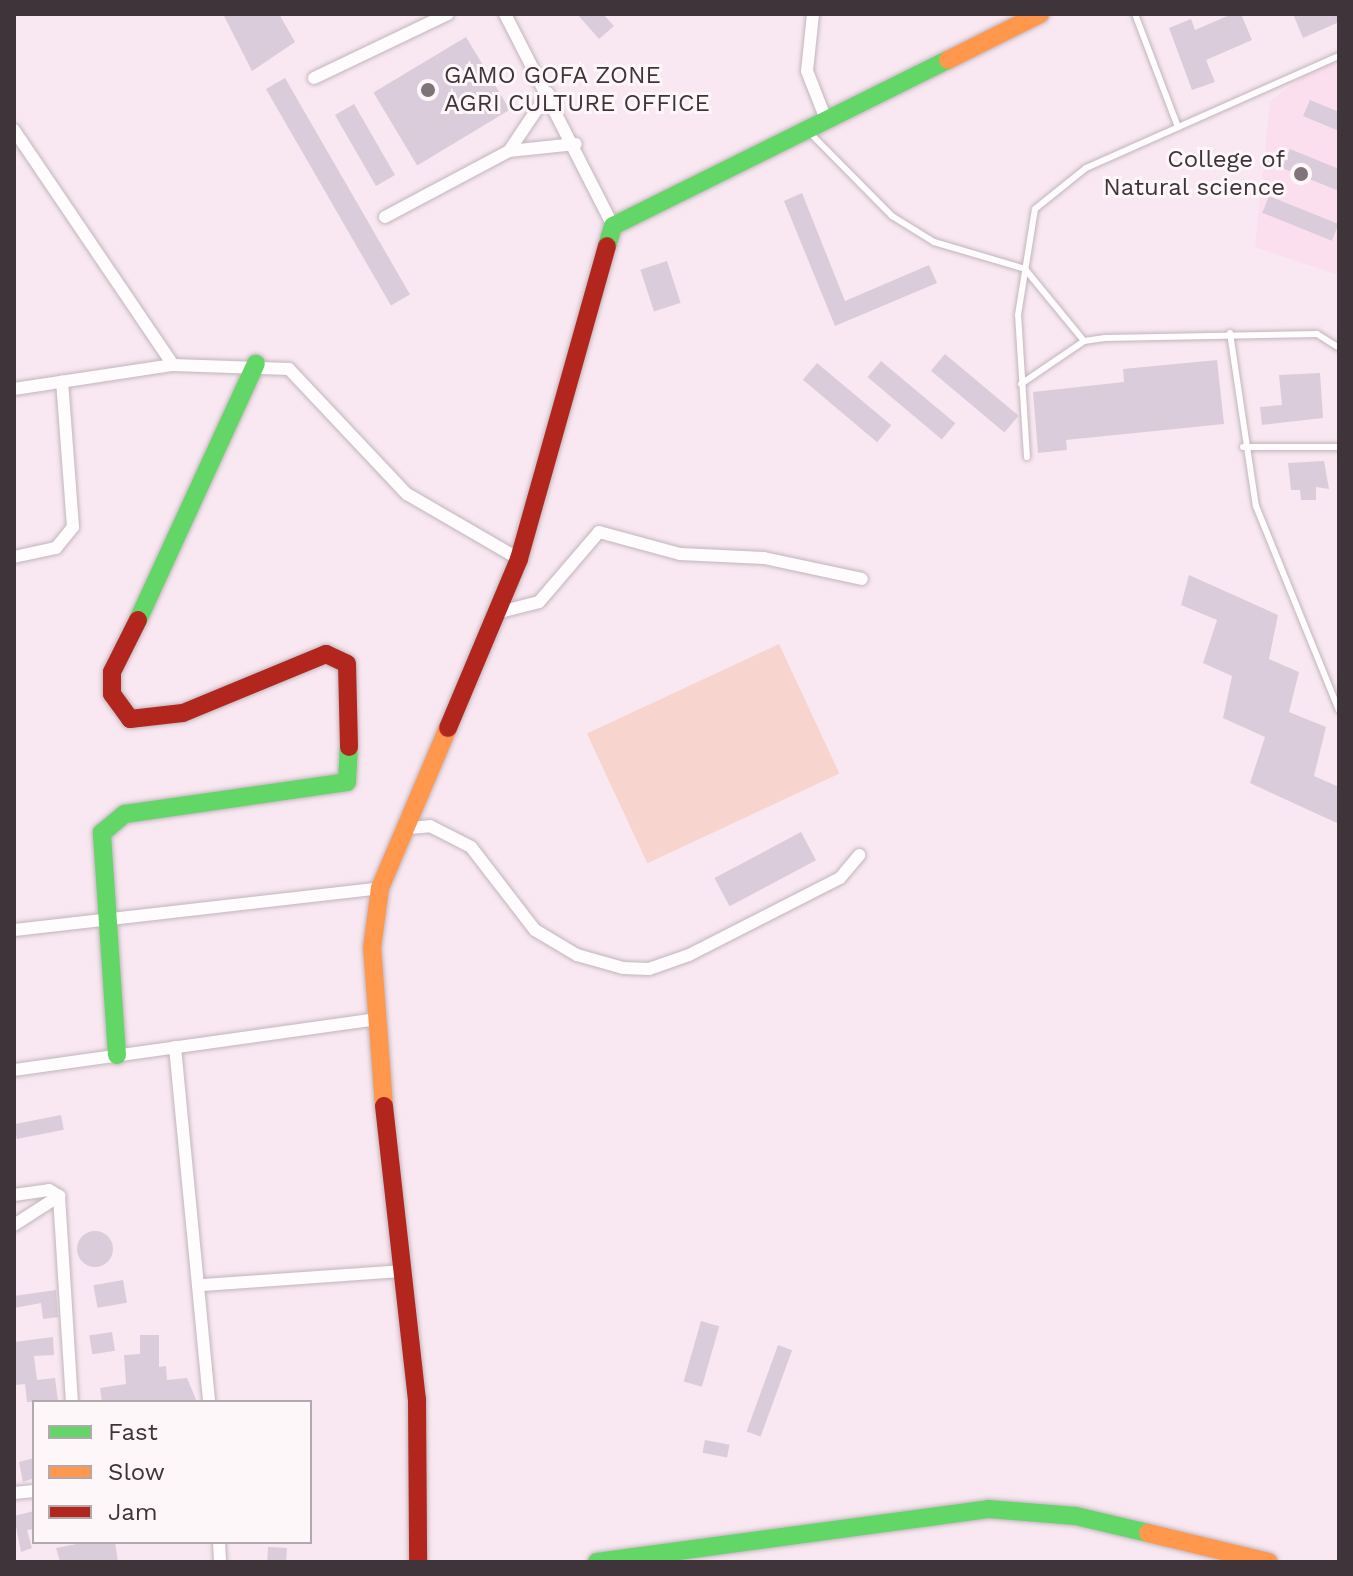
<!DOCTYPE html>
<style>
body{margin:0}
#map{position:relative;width:1353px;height:1576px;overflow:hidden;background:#f9e8f1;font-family:"Work Sans",sans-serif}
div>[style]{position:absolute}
.built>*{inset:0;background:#fbdfef}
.green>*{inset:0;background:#f8d4ce;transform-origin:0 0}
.building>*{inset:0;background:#daccda;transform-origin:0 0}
.round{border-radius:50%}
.roads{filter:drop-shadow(0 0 2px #c1b5bc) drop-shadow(0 0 2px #c1b5bc)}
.lane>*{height:6px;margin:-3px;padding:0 3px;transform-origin:3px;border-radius:3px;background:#fefcfd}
.street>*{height:12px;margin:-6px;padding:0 6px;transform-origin:6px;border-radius:6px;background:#fefcfd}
.fast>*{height:18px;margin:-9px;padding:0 9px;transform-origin:9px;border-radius:9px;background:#63d668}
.slow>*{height:18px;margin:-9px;padding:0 9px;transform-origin:9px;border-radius:9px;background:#ff974d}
.jam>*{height:18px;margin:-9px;padding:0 9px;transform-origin:9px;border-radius:9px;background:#b3261e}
.dots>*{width:22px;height:22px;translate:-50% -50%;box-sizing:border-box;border:4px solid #fdf7fa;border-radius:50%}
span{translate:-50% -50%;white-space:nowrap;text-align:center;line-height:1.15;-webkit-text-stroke:6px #fdf7fa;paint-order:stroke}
.poi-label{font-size:24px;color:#3f343a}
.left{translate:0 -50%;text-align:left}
.right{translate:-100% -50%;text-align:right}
.frame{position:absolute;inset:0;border:16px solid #3f343a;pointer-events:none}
.legend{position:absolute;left:32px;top:1400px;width:280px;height:144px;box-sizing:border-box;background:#fdf7fa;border:2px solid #b1a9ad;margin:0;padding:10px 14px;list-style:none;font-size:24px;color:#3f343a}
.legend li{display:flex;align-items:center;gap:16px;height:40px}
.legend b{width:40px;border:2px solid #b1a9ad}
</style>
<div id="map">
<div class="built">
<i style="clip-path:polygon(1325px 60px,1339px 65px,1339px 275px,1255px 247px,1270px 101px)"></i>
</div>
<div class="green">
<i style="left:779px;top:644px;width:143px;height:212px;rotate:65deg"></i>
</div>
<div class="building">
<i style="clip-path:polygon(223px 14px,279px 14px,295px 42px,252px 71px)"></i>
<i style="clip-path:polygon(577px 14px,603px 14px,614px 26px,599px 39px)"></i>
<i style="clip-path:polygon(1232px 14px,1241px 14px,1252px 40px,1206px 60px,1215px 82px,1192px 90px,1169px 28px,1191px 19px,1195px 30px)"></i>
<i style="clip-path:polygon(1293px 14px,1339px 14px,1339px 22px,1303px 38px)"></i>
<i style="left:466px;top:37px;width:85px;height:108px;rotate:59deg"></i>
<i style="left:285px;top:78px;width:250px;height:22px;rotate:60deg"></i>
<i style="clip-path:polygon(1310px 100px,1339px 112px,1339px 131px,1303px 116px)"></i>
<i style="left:354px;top:104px;width:82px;height:22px;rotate:60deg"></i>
<i style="clip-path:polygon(1290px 149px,1339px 169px,1339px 191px,1282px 168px)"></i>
<i style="clip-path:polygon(802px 193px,845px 301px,929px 265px,937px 283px,835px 326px,784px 201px)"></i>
<i style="left:1269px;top:196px;width:75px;height:18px;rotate:22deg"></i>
<i style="left:667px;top:261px;width:44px;height:28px;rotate:72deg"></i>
<i style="left:945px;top:354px;width:96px;height:22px;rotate:40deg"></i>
<i style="clip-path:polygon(1217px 360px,1224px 424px,1066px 440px,1067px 450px,1038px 453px,1033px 392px,1124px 382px,1123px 369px)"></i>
<i style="left:881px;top:361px;width:97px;height:21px;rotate:40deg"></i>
<i style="left:817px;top:363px;width:97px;height:22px;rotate:40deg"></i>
<i style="clip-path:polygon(1320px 373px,1323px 418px,1262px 425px,1260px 407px,1282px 405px,1279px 375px)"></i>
<i style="clip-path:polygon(1324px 461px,1329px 489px,1316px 487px,1316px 500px,1301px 500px,1300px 490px,1291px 490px,1288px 463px)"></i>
<i style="clip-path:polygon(1189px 575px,1278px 615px,1269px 659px,1299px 672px,1289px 712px,1326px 727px,1314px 776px,1339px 787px,1339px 824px,1250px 783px,1265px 737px,1223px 718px,1232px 676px,1203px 663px,1217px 620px,1181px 605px)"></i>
<i style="left:801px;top:832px;width:32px;height:98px;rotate:62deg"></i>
<i style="left:61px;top:1115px;width:15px;height:48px;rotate:79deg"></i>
<i class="round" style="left:77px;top:1231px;width:36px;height:36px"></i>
<i style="left:123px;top:1280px;width:23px;height:30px;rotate:80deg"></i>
<i style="clip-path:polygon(56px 1290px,58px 1317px,43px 1319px,41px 1303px,14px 1308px,14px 1296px)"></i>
<i style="left:701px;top:1321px;width:19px;height:63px;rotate:16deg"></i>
<i style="left:112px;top:1332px;width:19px;height:23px;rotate:81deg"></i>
<i style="clip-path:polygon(140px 1335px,159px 1335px,159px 1367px,166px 1366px,167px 1380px,187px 1378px,197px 1402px,102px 1402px,100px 1388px,126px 1384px,124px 1355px,140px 1354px)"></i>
<i style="clip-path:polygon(53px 1337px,54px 1355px,34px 1356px,37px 1380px,55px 1378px,58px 1401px,27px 1402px,25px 1384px,14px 1385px,14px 1342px)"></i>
<i style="left:778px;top:1345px;width:15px;height:92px;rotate:20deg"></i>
<i style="left:705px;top:1440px;width:25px;height:13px;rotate:11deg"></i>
<i style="clip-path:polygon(34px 1458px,34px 1478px,23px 1482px,19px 1462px)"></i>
<i style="clip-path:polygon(34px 1511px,34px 1529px,27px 1530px,32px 1548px,21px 1552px,14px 1516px)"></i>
<i style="clip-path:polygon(87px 1542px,115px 1542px,118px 1562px,60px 1562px,56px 1548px)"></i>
<i style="left:268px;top:1547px;width:19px;height:15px;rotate:3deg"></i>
</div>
<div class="roads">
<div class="lane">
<i style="left:1135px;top:14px;width:121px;rotate:69.2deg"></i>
<i style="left:808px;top:131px;width:120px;rotate:45.3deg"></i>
<i style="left:892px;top:216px;width:49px;rotate:31.8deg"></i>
<i style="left:934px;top:242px;width:95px;rotate:16.5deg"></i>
<i style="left:1025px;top:269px;width:93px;rotate:50.7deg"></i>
<i style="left:1230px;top:333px;width:175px;rotate:81.5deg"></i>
<i style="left:1256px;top:506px;width:220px;rotate:67.9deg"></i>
<i style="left:1021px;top:384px;width:76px;rotate:-34.3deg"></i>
<i style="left:1084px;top:341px;width:21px;rotate:-8deg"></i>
<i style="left:1105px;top:338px;width:212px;rotate:-1.1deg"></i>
<i style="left:1317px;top:334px;width:26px;rotate:32deg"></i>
<i style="left:1243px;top:447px;width:96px"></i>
<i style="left:1027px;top:457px;width:142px;rotate:-93.6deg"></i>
<i style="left:1018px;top:315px;width:107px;rotate:-80.9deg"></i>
<i style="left:1035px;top:209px;width:65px;rotate:-38.8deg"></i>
<i style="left:1086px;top:168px;width:277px;rotate:-23.9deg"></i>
</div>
<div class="street">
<i style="left:505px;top:14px;width:238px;rotate:63deg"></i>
<i style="left:813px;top:14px;width:57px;rotate:96deg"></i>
<i style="left:807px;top:71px;width:49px;rotate:68.6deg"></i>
<i style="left:314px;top:78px;width:148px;rotate:-25.5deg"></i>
<i style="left:14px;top:130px;width:284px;rotate:55.9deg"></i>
<i style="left:509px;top:151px;width:70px;rotate:-56.1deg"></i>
<i style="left:385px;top:217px;width:140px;rotate:-28deg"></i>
<i style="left:509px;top:151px;width:67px;rotate:-6deg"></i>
<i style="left:14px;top:389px;width:161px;rotate:-8.6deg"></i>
<i style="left:173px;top:365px;width:116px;rotate:2deg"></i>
<i style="left:289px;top:369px;width:172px;rotate:46.7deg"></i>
<i style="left:407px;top:494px;width:129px;rotate:30.1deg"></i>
<i style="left:14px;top:557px;width:43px;rotate:-12.1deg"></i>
<i style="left:56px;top:548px;width:27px;rotate:-51deg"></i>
<i style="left:73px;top:527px;width:146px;rotate:-94.3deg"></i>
<i style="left:496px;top:613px;width:44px;rotate:-14.3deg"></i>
<i style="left:539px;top:602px;width:92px;rotate:-49.4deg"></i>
<i style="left:599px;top:532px;width:84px;rotate:15.2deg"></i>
<i style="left:680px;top:554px;width:84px;rotate:2.7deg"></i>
<i style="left:764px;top:558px;width:100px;rotate:12.1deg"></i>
<i style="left:409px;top:828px;width:21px;rotate:-5deg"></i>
<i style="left:430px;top:826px;width:46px;rotate:27.1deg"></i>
<i style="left:471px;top:847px;width:105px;rotate:52.4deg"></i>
<i style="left:535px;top:930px;width:49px;rotate:30.8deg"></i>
<i style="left:577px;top:955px;width:48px;rotate:15.8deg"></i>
<i style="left:623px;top:968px;width:26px;rotate:2deg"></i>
<i style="left:649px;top:969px;width:42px;rotate:-19.3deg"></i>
<i style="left:689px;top:955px;width:169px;rotate:-27deg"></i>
<i style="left:840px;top:878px;width:30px;rotate:-50deg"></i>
<i style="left:14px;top:930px;width:368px;rotate:-6.5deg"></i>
<i style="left:175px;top:1047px;width:357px;rotate:84.5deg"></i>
<i style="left:14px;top:1070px;width:368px;rotate:-8deg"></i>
<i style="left:14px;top:1195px;width:35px;rotate:-8deg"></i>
<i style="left:49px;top:1190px;width:12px;rotate:31deg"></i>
<i style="left:59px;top:1196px;width:206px;rotate:86.4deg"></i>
<i style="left:14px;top:1225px;width:54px;rotate:-32.8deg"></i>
<i style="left:202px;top:1285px;width:200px;rotate:-4deg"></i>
<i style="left:14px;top:1493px;width:20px;rotate:-6deg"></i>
<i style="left:219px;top:1542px;width:20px;rotate:87deg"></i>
</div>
<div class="fast">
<i style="left:607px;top:246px;width:21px;rotate:-73deg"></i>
<i style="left:613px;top:226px;width:374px;rotate:-26.4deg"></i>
<i style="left:138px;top:620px;width:282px;rotate:-65.3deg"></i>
<i style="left:117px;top:1055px;width:223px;rotate:-93.9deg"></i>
<i style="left:102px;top:833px;width:30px;rotate:-40deg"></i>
<i style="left:125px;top:814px;width:224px;rotate:-8.2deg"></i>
<i style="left:347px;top:782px;width:35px;rotate:-87deg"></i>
<i style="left:597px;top:1562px;width:395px;rotate:-7.7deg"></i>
<i style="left:988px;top:1509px;width:88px;rotate:4.5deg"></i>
<i style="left:1076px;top:1516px;width:74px;rotate:13.3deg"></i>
</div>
<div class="slow">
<i style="left:948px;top:60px;width:103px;rotate:-26.6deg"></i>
<i style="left:384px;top:1106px;width:158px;rotate:-94.3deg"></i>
<i style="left:372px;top:948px;width:61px;rotate:-82.4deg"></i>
<i style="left:380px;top:888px;width:174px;rotate:-67deg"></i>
<i style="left:1148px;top:1533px;width:124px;rotate:13.5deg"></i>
</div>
<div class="jam">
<i style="left:138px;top:620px;width:58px;rotate:116.6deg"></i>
<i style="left:112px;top:672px;width:22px;rotate:90deg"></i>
<i style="left:112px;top:694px;width:31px;rotate:54deg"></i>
<i style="left:130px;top:719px;width:53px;rotate:-6.5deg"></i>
<i style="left:183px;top:713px;width:155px;rotate:-22.4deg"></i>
<i style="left:326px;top:654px;width:23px;rotate:25deg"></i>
<i style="left:347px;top:664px;width:83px;rotate:88.6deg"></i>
<i style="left:448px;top:728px;width:183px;rotate:-67.2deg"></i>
<i style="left:519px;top:559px;width:325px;rotate:-74.3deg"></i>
<i style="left:384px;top:1106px;width:295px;rotate:83.6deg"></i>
<i style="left:417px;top:1399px;width:163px;rotate:89.6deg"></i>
</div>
</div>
<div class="dots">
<i style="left:428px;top:90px;background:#80737a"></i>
<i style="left:1301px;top:174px;background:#80737a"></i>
</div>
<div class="poi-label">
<span class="left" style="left:444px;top:90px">GAMO GOFA ZONE<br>AGRI CULTURE OFFICE</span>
<span class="right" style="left:1285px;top:174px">College of<br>Natural science</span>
</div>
<div class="frame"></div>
<ul class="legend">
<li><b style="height:10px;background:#63d668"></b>Fast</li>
<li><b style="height:10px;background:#ff974d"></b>Slow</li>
<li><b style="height:10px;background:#b3261e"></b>Jam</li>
</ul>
</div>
